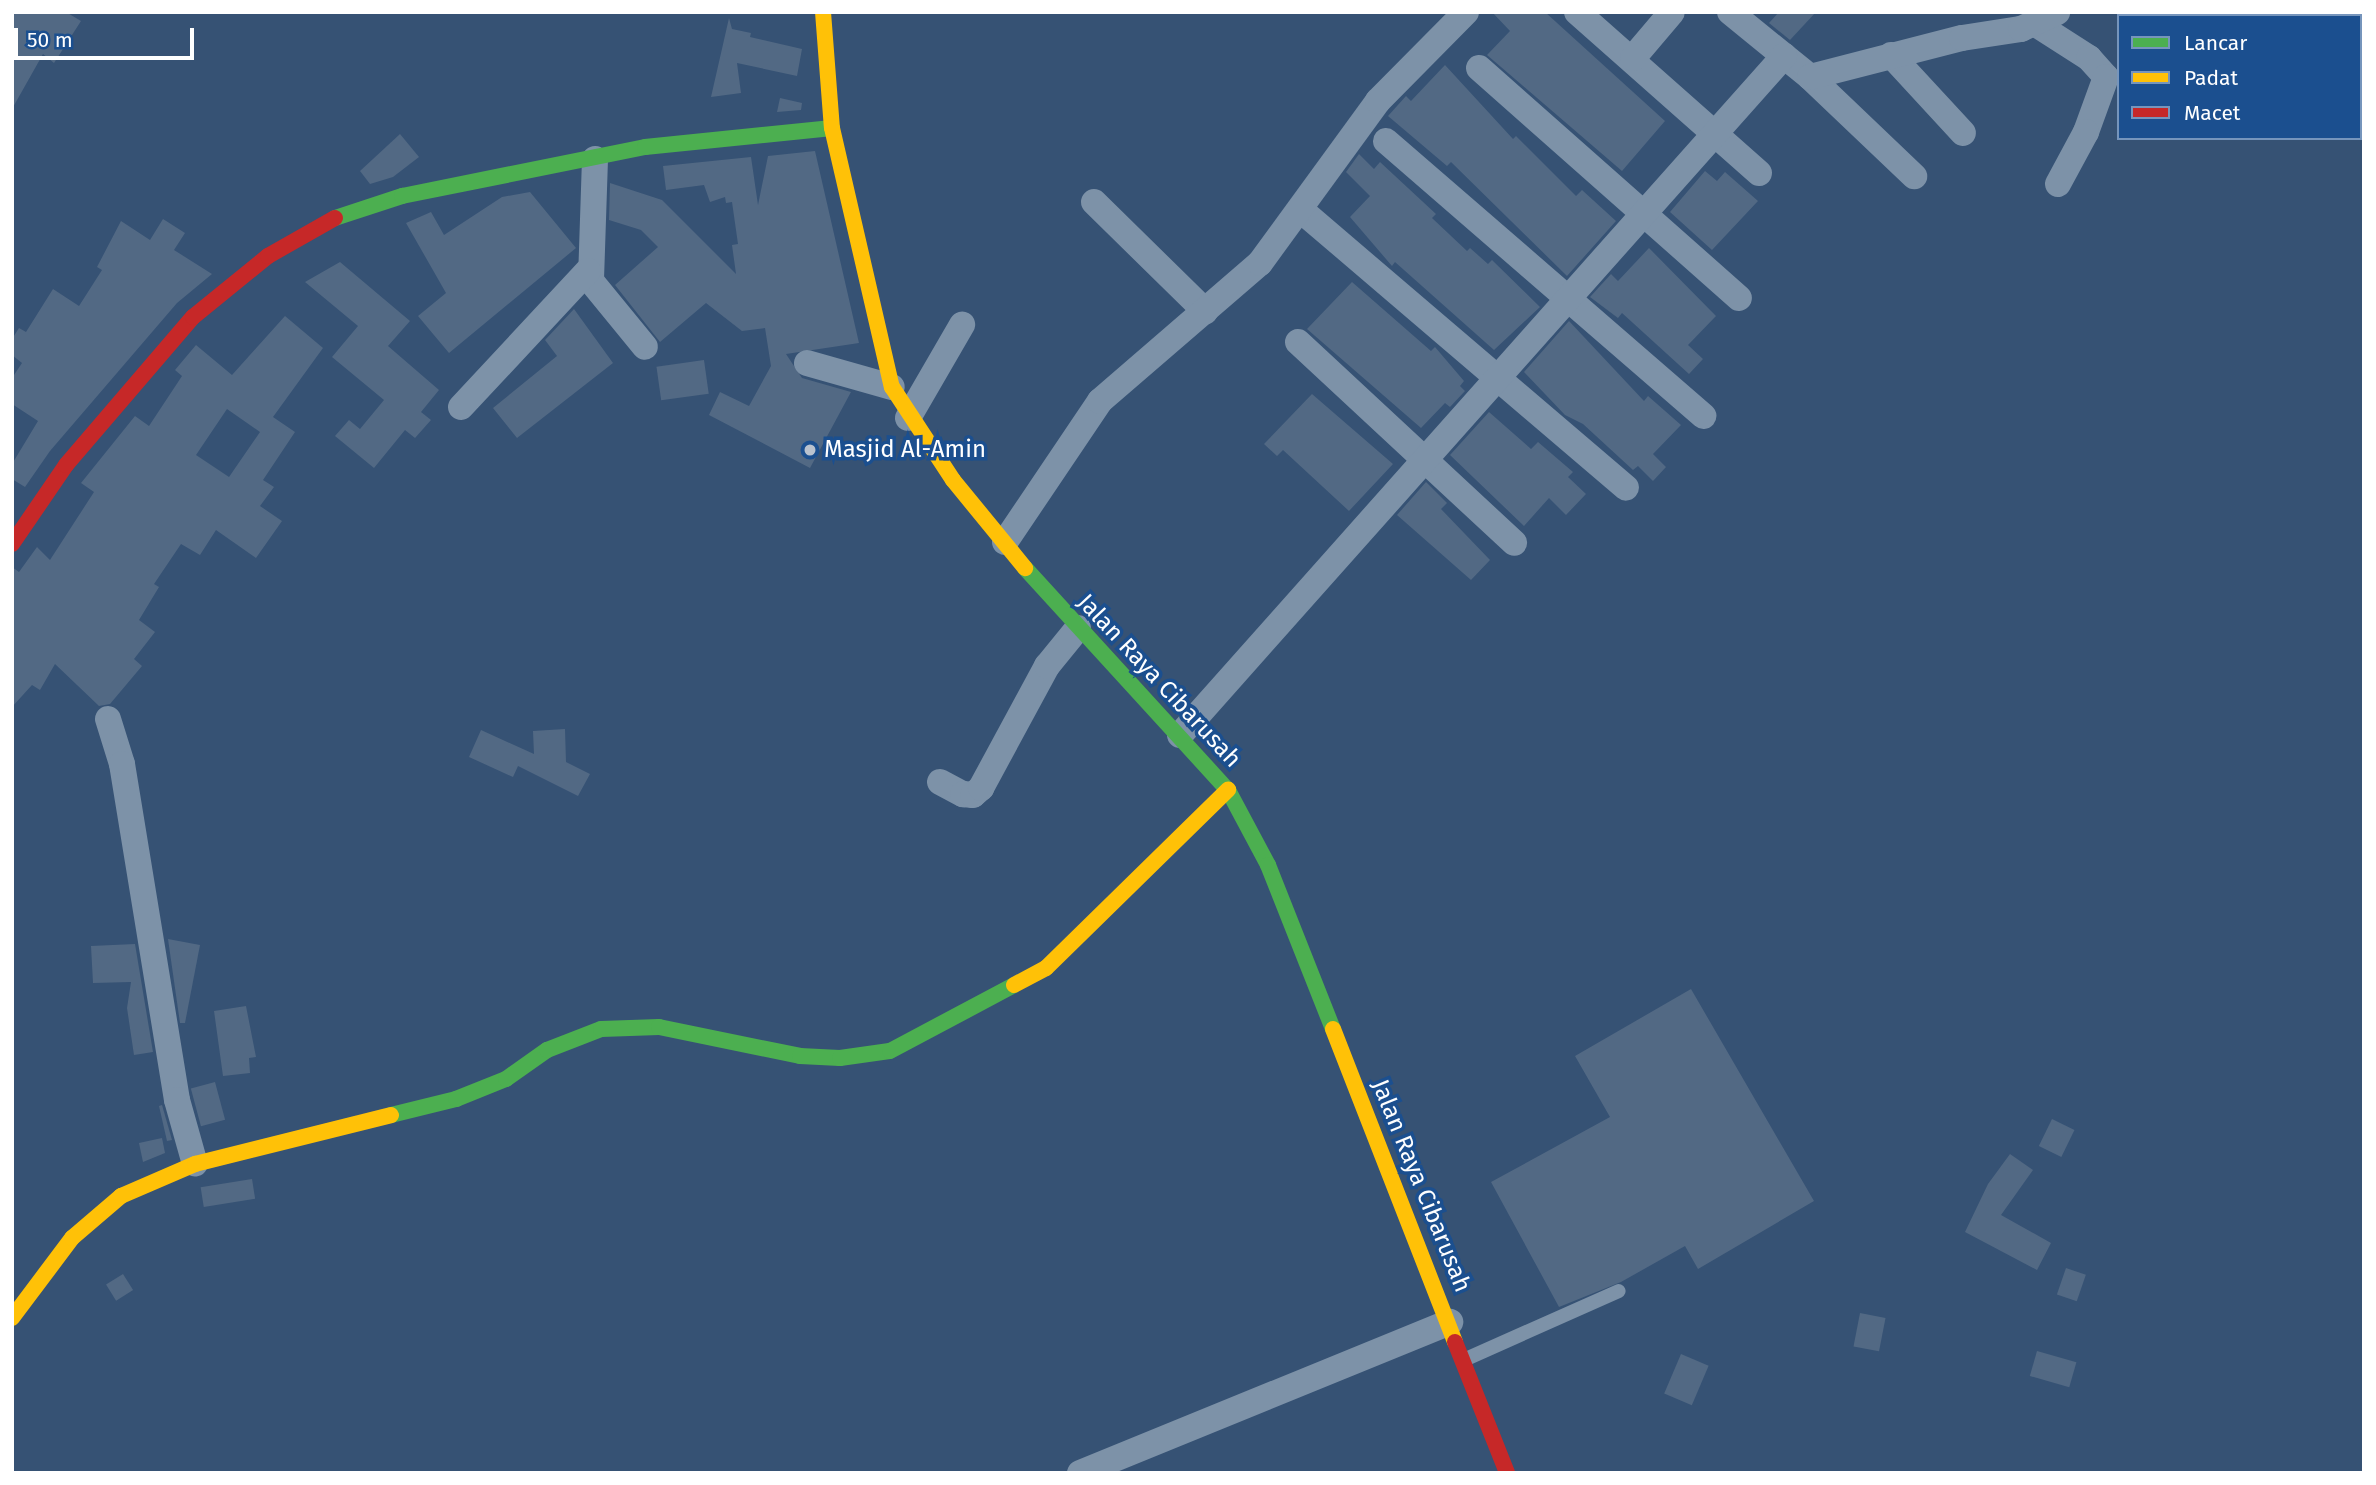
<!DOCTYPE html>
<style>
body{margin:0}
#map{position:relative;width:2376px;height:1485px;overflow:hidden;background:#365274;font-family:"Fira Sans",sans-serif}
div>[style]{position:absolute}
.building>*{inset:0;background:#526984;transform-origin:0 0}
.lane>*{height:14px;margin:-7px;padding:0 7px;transform-origin:7px;border-radius:7px;background:#7d92a8}
.street>*{height:26px;margin:-13px;padding:0 13px;transform-origin:13px;border-radius:13px;background:#7d92a8}
.fast>*{height:16px;margin:-8px;padding:0 8px;transform-origin:8px;border-radius:8px;background:#4caf50}
.slow>*{height:16px;margin:-8px;padding:0 8px;transform-origin:8px;border-radius:8px;background:#ffc107}
.jam>*{height:16px;margin:-8px;padding:0 8px;transform-origin:8px;border-radius:8px;background:#c62828}
.dots>*{width:19px;height:19px;translate:-50% -50%;box-sizing:border-box;border:4px solid #1b4f8f;border-radius:50%}
span{translate:-50% -50%;white-space:nowrap;text-align:center;line-height:1.15;-webkit-text-stroke:7px #1b4f8f;paint-order:stroke}
.poi-label{font-size:24px;color:#fff}
.left{translate:0 -50%;text-align:left}
.street-label{font-size:24px;color:#fff}
.frame{position:absolute;inset:0;border:14px solid #fff;pointer-events:none}
.legend{position:absolute;left:2117px;top:14px;width:245px;height:126px;box-sizing:border-box;background:#1b4f8f;border:2px solid #7695bc;margin:0;padding:9px 12px;list-style:none;font-size:21px;color:#fff}
.legend li{display:flex;align-items:center;gap:14px;height:35px}
.legend b{width:35px;border:2px solid #7695bc}
.scale{position:absolute;left:14px;top:28px;width:180px;height:32px;box-sizing:border-box;border:4px solid #fff;border-top:0;padding-left:9px;font-size:21px;line-height:24px;white-space:nowrap;color:#fff;-webkit-text-stroke:5px #1b4f8f;paint-order:stroke}
</style>
<div id="map">
<div class="building">
<i style="clip-path:polygon(12px 12px,66px 12px,81px 21px,54px 63px,43px 54px,12px 109px)"></i>
<i style="clip-path:polygon(1492px 12px,1545px 12px,1665px 121px,1622px 171px,1487px 55px,1510px 31px)"></i>
<i style="clip-path:polygon(1779px 12px,1816px 12px,1790px 40px,1769px 23px)"></i>
<i style="clip-path:polygon(729px 18px,732px 29px,751px 33px,750px 37px,802px 49px,797px 76px,737px 63px,741px 93px,711px 97px)"></i>
<i style="clip-path:polygon(1445px 65px,1513px 139px,1516px 136px,1576px 196px,1582px 190px,1616px 221px,1567px 276px,1451px 162px,1447px 166px,1388px 116px,1406px 96px,1411px 101px)"></i>
<i style="clip-path:polygon(780px 98px,802px 103px,801px 110px,777px 112px)"></i>
<i style="clip-path:polygon(400px 134px,419px 157px,393px 177px,370px 184px,360px 171px)"></i>
<i style="clip-path:polygon(815px 151px,859px 343px,786px 354px,802px 378px,851px 392px,810px 468px,709px 415px,720px 392px,749px 406px,771px 366px,765px 328px,742px 331px,706px 303px,660px 342px,615px 285px,658px 247px,641px 230px,609px 220px,610px 183px,662px 200px,736px 274px,732px 245px,738px 244px,732px 202px,726px 203px,725px 197px,710px 202px,704px 185px,666px 190px,663px 166px,751px 157px,758px 205px,768px 156px)"></i>
<i style="clip-path:polygon(1359px 154px,1374px 169px,1380px 162px,1436px 214px,1432px 218px,1467px 251px,1470px 248px,1488px 264px,1492px 260px,1540px 307px,1494px 350px,1395px 262px,1392px 266px,1350px 217px,1370px 196px,1346px 172px)"></i>
<i style="clip-path:polygon(1705px 171px,1717px 181px,1725px 172px,1758px 201px,1712px 250px,1670px 212px)"></i>
<i style="clip-path:polygon(530px 192px,576px 248px,449px 353px,418px 316px,446px 293px,406px 223px,431px 212px,444px 235px,502px 197px)"></i>
<i style="clip-path:polygon(163px 219px,185px 233px,174px 250px,212px 274px,177px 303px,50px 451px,25px 487px,12px 479px,12px 464px,38px 421px,12px 404px,12px 378px,22px 363px,12px 355px,12px 339px,19px 328px,26px 332px,53px 289px,79px 306px,102px 270px,97px 267px,121px 221px,150px 240px)"></i>
<i style="clip-path:polygon(1649px 248px,1716px 316px,1688px 345px,1703px 359px,1689px 374px,1622px 313px,1618px 318px,1590px 297px,1611px 274px,1618px 281px)"></i>
<i style="clip-path:polygon(340px 262px,410px 321px,388px 346px,439px 390px,421px 412px,431px 420px,415px 438px,405px 430px,374px 468px,335px 436px,349px 420px,360px 429px,384px 400px,332px 357px,358px 326px,305px 282px)"></i>
<i style="clip-path:polygon(1352px 282px,1431px 351px,1435px 347px,1464px 381px,1460px 386px,1465px 391px,1450px 407px,1445px 403px,1421px 428px,1307px 329px)"></i>
<i style="clip-path:polygon(574px 309px,613px 363px,517px 438px,493px 408px,557px 356px,545px 340px)"></i>
<i style="clip-path:polygon(evenodd,285px 316px,323px 348px,273px 417px,295px 432px,263px 480px,274px 487px,260px 506px,282px 521px,256px 558px,216px 530px,200px 555px,181px 544px,154px 584px,159px 587px,139px 620px,155px 632px,134px 659px,142px 666px,110px 704px,99px 706px,55px 664px,40px 690px,32px 685px,12px 707px,12px 567px,19px 572px,37px 547px,50px 560px,94px 492px,81px 483px,135px 416px,149px 426px,182px 376px,175px 370px,196px 345px,232px 375px,285px 316px,227px 409px,260px 432px,229px 477px,196px 455px,227px 409px)"></i>
<i style="clip-path:polygon(1569px 321px,1644px 401px,1648px 396px,1681px 425px,1653px 454px,1666px 467px,1653px 481px,1638px 466px,1633px 470px,1583px 424px,1565px 415px,1524px 372px)"></i>
<i style="left:704px;top:360px;width:34px;height:48px;rotate:82deg"></i>
<i style="clip-path:polygon(1312px 394px,1393px 464px,1349px 511px,1283px 450px,1277px 456px,1264px 444px)"></i>
<i style="clip-path:polygon(1489px 412px,1531px 449px,1538px 442px,1573px 472px,1568px 477px,1586px 494px,1566px 515px,1549px 498px,1524px 526px,1450px 455px)"></i>
<i style="clip-path:polygon(1426px 482px,1447px 503px,1441px 509px,1490px 560px,1471px 580px,1397px 515px)"></i>
<i style="clip-path:polygon(565px 729px,566px 762px,590px 774px,578px 796px,518px 766px,513px 777px,469px 757px,481px 730px,534px 754px,533px 731px)"></i>
<i style="clip-path:polygon(168px 939px,200px 945px,185px 1023px,180px 1023px)"></i>
<i style="clip-path:polygon(135px 944px,153px 1052px,134px 1055px,127px 1008px,131px 982px,93px 983px,91px 946px)"></i>
<i style="clip-path:polygon(1691px 989px,1814px 1201px,1698px 1269px,1685px 1246px,1621px 1282px,1559px 1307px,1491px 1182px,1610px 1117px,1575px 1056px)"></i>
<i style="clip-path:polygon(246px 1006px,256px 1057px,249px 1058px,250px 1073px,223px 1076px,214px 1011px)"></i>
<i style="left:215px;top:1082px;width:39px;height:25px;rotate:75deg"></i>
<i style="clip-path:polygon(162px 1105px,172px 1140px,167px 1141px,159px 1106px)"></i>
<i style="left:2052px;top:1119px;width:25px;height:30px;rotate:26deg"></i>
<i style="clip-path:polygon(162px 1138px,165px 1153px,143px 1162px,139px 1143px)"></i>
<i style="clip-path:polygon(2010px 1154px,2033px 1170px,2001px 1215px,2051px 1243px,2037px 1270px,1965px 1232px,1988px 1184px)"></i>
<i style="left:252px;top:1179px;width:20px;height:52px;rotate:81deg"></i>
<i style="left:2066px;top:1268px;width:21px;height:28px;rotate:19deg"></i>
<i style="left:123px;top:1274px;width:19px;height:20px;rotate:58deg"></i>
<i style="left:1860px;top:1313px;width:26px;height:34px;rotate:11deg"></i>
<i style="left:2037px;top:1351px;width:41px;height:26px;rotate:16deg"></i>
<i style="left:1681px;top:1354px;width:30px;height:43px;rotate:23deg"></i>
</div>
<div class="lane">
<i style="left:1466px;top:1359px;width:167px;rotate:-24deg"></i>
</div>
<div class="street">
<i style="left:1577px;top:12px;width:243px;rotate:41.5deg"></i>
<i style="left:1730px;top:12px;width:103px;rotate:39.1deg"></i>
<i style="left:1810px;top:77px;width:144px;rotate:43.6deg"></i>
<i style="left:2036px;top:24px;width:63px;rotate:32.7deg"></i>
<i style="left:2089px;top:58px;width:25px;rotate:48deg"></i>
<i style="left:2106px;top:77px;width:59px;rotate:110deg"></i>
<i style="left:2086px;top:132px;width:59px;rotate:118.3deg"></i>
<i style="left:1891px;top:55px;width:106px;rotate:47.3deg"></i>
<i style="left:1633px;top:58px;width:60px;rotate:-49.7deg"></i>
<i style="left:1479px;top:68px;width:347px;rotate:41.5deg"></i>
<i style="left:1810px;top:77px;width:157px;rotate:-14.4deg"></i>
<i style="left:1962px;top:38px;width:60px;rotate:-8.7deg"></i>
<i style="left:2021px;top:29px;width:40px;rotate:-25deg"></i>
<i style="left:1386px;top:141px;width:420px;rotate:40.9deg"></i>
<i style="left:595px;top:159px;width:122px;rotate:91.9deg"></i>
<i style="left:591px;top:281px;width:85px;rotate:50.7deg"></i>
<i style="left:1094px;top:202px;width:156px;rotate:44.5deg"></i>
<i style="left:1302px;top:211px;width:426px;rotate:40.5deg"></i>
<i style="left:1298px;top:342px;width:295px;rotate:42.9deg"></i>
<i style="left:807px;top:363px;width:88px;rotate:15.8deg"></i>
<i style="left:461px;top:407px;width:186px;rotate:-47deg"></i>
<i style="left:908px;top:418px;width:108px;rotate:-59.9deg"></i>
<i style="left:1005px;top:542px;width:170px;rotate:-56deg"></i>
<i style="left:1100px;top:401px;width:211px;rotate:-40.8deg"></i>
<i style="left:1260px;top:263px;width:200px;rotate:-53.9deg"></i>
<i style="left:1378px;top:101px;width:125px;rotate:-45.3deg"></i>
<i style="left:108px;top:719px;width:47px;rotate:72.7deg"></i>
<i style="left:122px;top:764px;width:340px;rotate:80.7deg"></i>
<i style="left:177px;top:1100px;width:66px;rotate:74.3deg"></i>
<i style="left:1180px;top:735px;width:909px;rotate:-48.35deg"></i>
<i style="left:940px;top:782px;width:26px;rotate:28deg"></i>
<i style="left:963px;top:794px;width:10px;rotate:6deg"></i>
<i style="left:973px;top:795px;width:11px;rotate:-41deg"></i>
<i style="left:981px;top:788px;width:139px;rotate:-61.6deg"></i>
<i style="left:1047px;top:666px;width:49px;rotate:-50.8deg"></i>
<i style="left:1080px;top:1473px;width:400px;rotate:-22.2deg"></i>
</div>
<div class="fast">
<i style="left:335px;top:218px;width:71px;rotate:-18.2deg"></i>
<i style="left:402px;top:196px;width:248px;rotate:-11.4deg"></i>
<i style="left:645px;top:147px;width:188px;rotate:-5.8deg"></i>
<i style="left:1025px;top:568px;width:301px;rotate:47.6deg"></i>
<i style="left:1228px;top:790px;width:85px;rotate:61.9deg"></i>
<i style="left:1268px;top:865px;width:176px;rotate:68.4deg"></i>
<i style="left:391px;top:1115px;width:67px;rotate:-13.8deg"></i>
<i style="left:456px;top:1099px;width:54px;rotate:-21.8deg"></i>
<i style="left:506px;top:1079px;width:50px;rotate:-35.3deg"></i>
<i style="left:547px;top:1050px;width:58px;rotate:-21.3deg"></i>
<i style="left:601px;top:1029px;width:58px;rotate:-2deg"></i>
<i style="left:659px;top:1027px;width:144px;rotate:11.6deg"></i>
<i style="left:800px;top:1056px;width:40px;rotate:2.9deg"></i>
<i style="left:840px;top:1058px;width:50px;rotate:-8deg"></i>
<i style="left:890px;top:1051px;width:140px;rotate:-28deg"></i>
</div>
<div class="slow">
<i style="left:823px;top:12px;width:116px;rotate:85.6deg"></i>
<i style="left:832px;top:128px;width:266px;rotate:77deg"></i>
<i style="left:892px;top:387px;width:111px;rotate:56.7deg"></i>
<i style="left:953px;top:480px;width:114px;rotate:50.7deg"></i>
<i style="left:1014px;top:985px;width:36px;rotate:-28deg"></i>
<i style="left:1046px;top:968px;width:255px;rotate:-44.4deg"></i>
<i style="left:1333px;top:1029px;width:336px;rotate:68.7deg"></i>
<i style="left:12px;top:1318px;width:100px;rotate:-53.1deg"></i>
<i style="left:72px;top:1238px;width:65px;rotate:-40.6deg"></i>
<i style="left:121px;top:1196px;width:81px;rotate:-23.4deg"></i>
<i style="left:195px;top:1164px;width:202px;rotate:-14deg"></i>
</div>
<div class="jam">
<i style="left:12px;top:544px;width:96px;rotate:-55.6deg"></i>
<i style="left:66px;top:465px;width:195px;rotate:-49.4deg"></i>
<i style="left:193px;top:317px;width:97px;rotate:-39.1deg"></i>
<i style="left:268px;top:256px;width:77px;rotate:-29.6deg"></i>
<i style="left:1455px;top:1342px;width:141px;rotate:68.3deg"></i>
</div>
<div class="dots">
<i style="left:810px;top:450px;background:#b9c2ce"></i>
</div>
<div class="poi-label">
<span class="left" style="left:824px;top:450px">Masjid Al-Amin</span>
</div>
<div class="street-label">
<span style="left:1159px;top:681px;rotate:47deg">Jalan Raya Cibarusah</span>
<span style="left:1421px;top:1186px;rotate:68deg">Jalan Raya Cibarusah</span>
</div>
<div class="frame"></div>
<ul class="legend">
<li><b style="height:9px;background:#4caf50"></b>Lancar</li>
<li><b style="height:9px;background:#ffc107"></b>Padat</li>
<li><b style="height:9px;background:#c62828"></b>Macet</li>
</ul>
<div class="scale">50 m</div>
</div>
